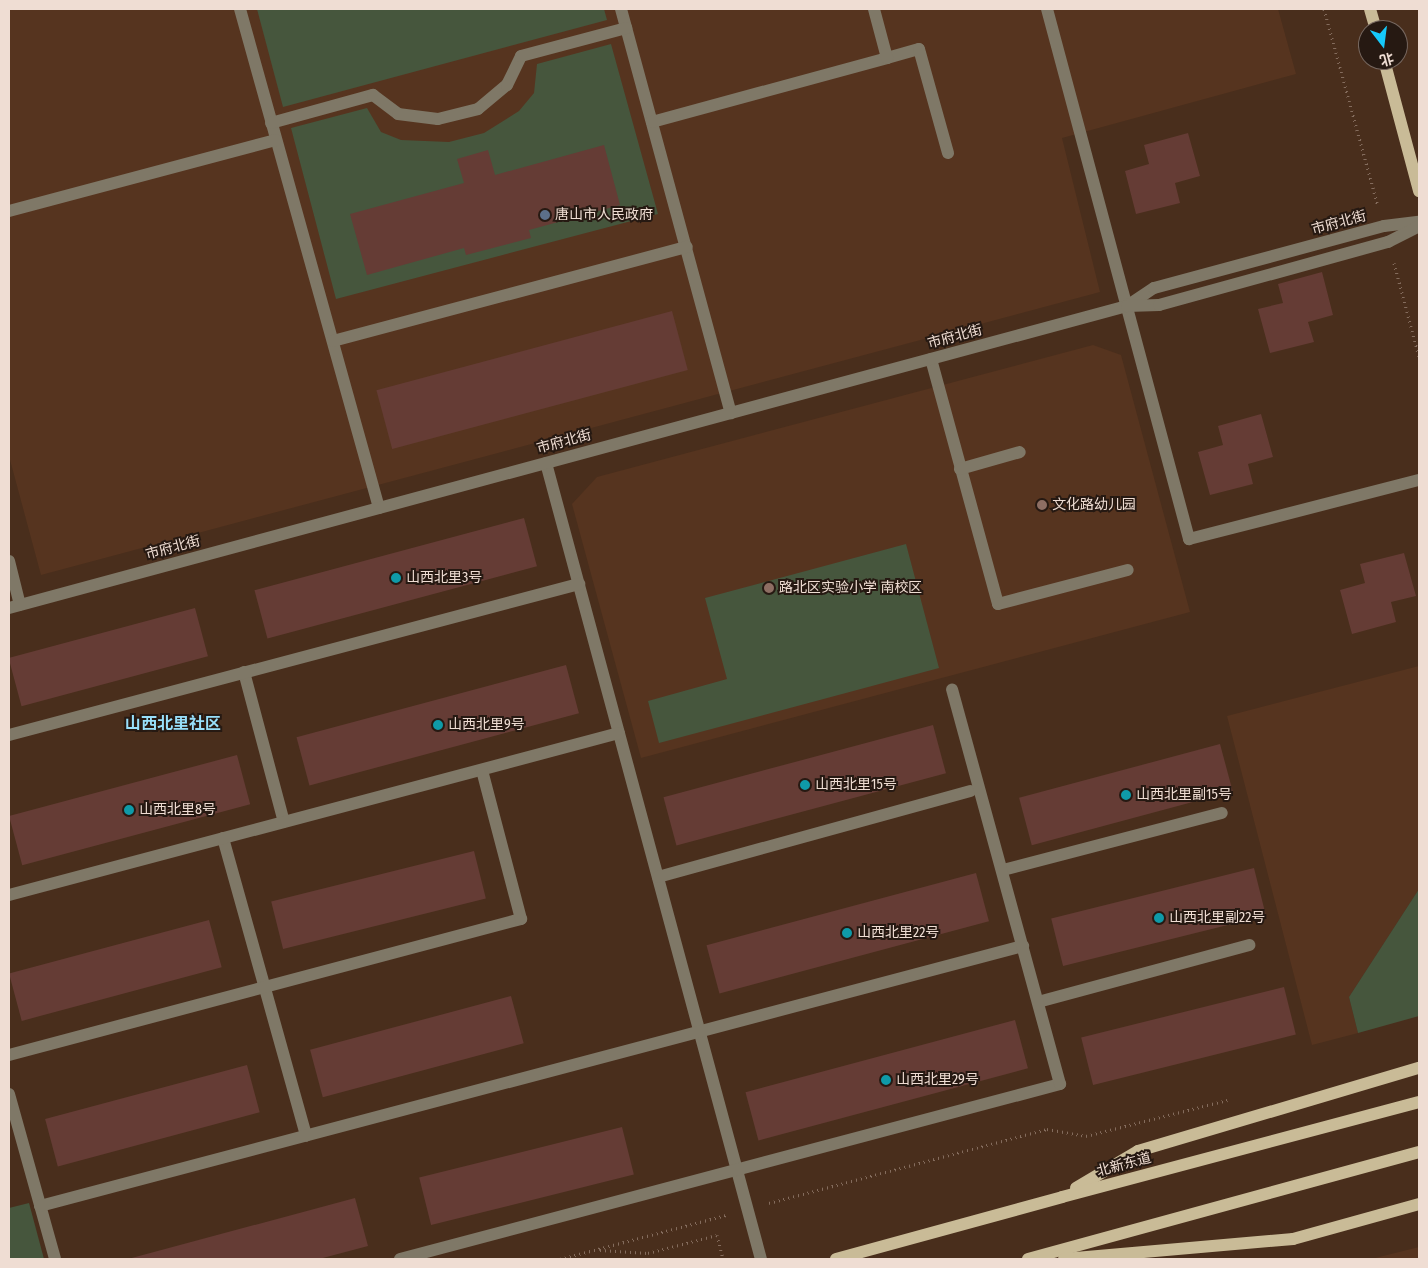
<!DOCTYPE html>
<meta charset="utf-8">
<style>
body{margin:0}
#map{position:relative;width:1428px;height:1268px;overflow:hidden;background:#492e1c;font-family:"Fira Sans Condensed","Noto Sans SC",sans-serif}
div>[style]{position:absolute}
.built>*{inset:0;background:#56341f}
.green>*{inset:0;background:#46563d}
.building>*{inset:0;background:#653c35;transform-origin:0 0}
.path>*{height:3px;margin-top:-1.5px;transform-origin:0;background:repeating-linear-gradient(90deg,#846c5d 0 1px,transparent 0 5px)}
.minor>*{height:12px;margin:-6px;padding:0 6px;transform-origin:6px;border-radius:6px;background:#7f7867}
.major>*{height:12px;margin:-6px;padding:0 6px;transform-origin:6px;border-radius:6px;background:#c9bb97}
.dots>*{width:14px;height:14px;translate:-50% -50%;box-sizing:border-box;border:2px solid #261912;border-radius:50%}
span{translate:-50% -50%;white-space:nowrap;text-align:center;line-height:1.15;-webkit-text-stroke:4px #261912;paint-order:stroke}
.poi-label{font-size:14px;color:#efddd3}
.left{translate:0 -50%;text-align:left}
.street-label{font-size:14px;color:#efddd3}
.quarter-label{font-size:16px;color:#98dffa;font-weight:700}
.frame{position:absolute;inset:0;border:10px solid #efddd3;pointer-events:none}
.north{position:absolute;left:1358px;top:20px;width:50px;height:50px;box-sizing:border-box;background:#261912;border:1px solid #76675f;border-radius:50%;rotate:165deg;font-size:14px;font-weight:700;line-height:20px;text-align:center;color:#efddd3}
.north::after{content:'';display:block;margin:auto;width:18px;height:22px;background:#16cafb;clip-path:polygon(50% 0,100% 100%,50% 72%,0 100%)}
</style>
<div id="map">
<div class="built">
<i style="clip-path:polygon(9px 9px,1278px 9px,1296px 74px,1062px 138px,1100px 292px,41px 575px,9px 456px)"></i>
<i style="clip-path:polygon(1093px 345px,1121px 355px,1190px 612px,641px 758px,572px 504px,597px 477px)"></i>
<i style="clip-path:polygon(1419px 666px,1419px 889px,1349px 997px,1358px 1033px,1312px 1045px,1227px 716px)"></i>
<i style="clip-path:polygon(1419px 1247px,1419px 1259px,1371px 1259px)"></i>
</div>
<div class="green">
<i style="clip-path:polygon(257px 9px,604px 9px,607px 20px,283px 107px)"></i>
<i style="clip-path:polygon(611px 44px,658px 214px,336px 299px,291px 128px,367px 108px,381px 132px,401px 140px,449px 142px,484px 133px,519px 111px,534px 93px,537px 64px)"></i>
<i style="clip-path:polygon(906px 544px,939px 668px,659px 743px,648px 701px,727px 679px,705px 598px)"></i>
<i style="clip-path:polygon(1419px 889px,1419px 1016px,1358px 1033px,1349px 997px)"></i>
<i style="clip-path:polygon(29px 1203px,44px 1259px,9px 1259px,9px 1208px)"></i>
</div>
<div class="building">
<i style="clip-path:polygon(1188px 133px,1200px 176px,1175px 183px,1180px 203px,1136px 214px,1125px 171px,1149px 164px,1144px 145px)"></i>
<i style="clip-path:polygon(604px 145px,620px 205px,529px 230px,531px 238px,466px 255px,464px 248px,367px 275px,350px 214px,464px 183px,457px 159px,488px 150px,495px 175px)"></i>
<i style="clip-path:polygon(1322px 272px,1333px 315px,1308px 322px,1314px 342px,1270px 353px,1258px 309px,1283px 303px,1278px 284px)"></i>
<i style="left:672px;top:311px;width:61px;height:306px;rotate:75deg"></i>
<i style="clip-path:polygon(1261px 414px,1273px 457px,1248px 464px,1253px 484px,1210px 495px,1198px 452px,1223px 445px,1218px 426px)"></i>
<i style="left:524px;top:518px;width:50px;height:279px;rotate:75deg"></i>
<i style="clip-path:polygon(1404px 553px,1416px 596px,1391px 602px,1396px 622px,1352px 634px,1340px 590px,1365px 583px,1360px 564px)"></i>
<i style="left:195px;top:608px;width:50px;height:193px;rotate:75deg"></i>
<i style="left:566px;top:665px;width:50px;height:279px;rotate:75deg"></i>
<i style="left:933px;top:725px;width:50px;height:279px;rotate:75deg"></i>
<i style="left:1220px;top:744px;width:49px;height:208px;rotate:75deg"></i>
<i style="left:237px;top:755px;width:51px;height:236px;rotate:75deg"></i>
<i style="left:474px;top:851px;width:49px;height:209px;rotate:76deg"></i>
<i style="left:1254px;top:868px;width:49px;height:209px;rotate:76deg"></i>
<i style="left:976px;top:873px;width:50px;height:279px;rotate:75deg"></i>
<i style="left:209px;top:920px;width:49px;height:207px;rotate:75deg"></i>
<i style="left:1284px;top:987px;width:49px;height:209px;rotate:76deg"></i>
<i style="left:511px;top:996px;width:49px;height:208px;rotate:75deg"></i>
<i style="left:1015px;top:1020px;width:50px;height:279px;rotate:75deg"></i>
<i style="left:247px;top:1065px;width:49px;height:209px;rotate:75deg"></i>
<i style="left:622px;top:1127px;width:49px;height:209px;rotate:76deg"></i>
<i style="clip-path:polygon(355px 1198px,368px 1246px,319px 1259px,128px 1259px)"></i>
</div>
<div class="path">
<i style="left:1324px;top:9px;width:204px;rotate:74.7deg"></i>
<i style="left:1394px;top:263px;width:97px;rotate:75.1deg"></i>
<i style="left:769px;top:1203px;width:288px;rotate:-14.9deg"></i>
<i style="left:1047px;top:1129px;width:40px;rotate:10deg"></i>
<i style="left:1086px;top:1136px;width:146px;rotate:-14.3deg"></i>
<i style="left:600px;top:1250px;width:48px;rotate:3.6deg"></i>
<i style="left:648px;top:1253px;width:71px;rotate:-14.6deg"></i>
<i style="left:717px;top:1235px;width:25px;rotate:76deg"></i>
<i style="left:560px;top:1259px;width:172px;rotate:-14.8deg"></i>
</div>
<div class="minor">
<i style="left:240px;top:9px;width:518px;rotate:74.43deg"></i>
<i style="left:621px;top:9px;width:419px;rotate:74.8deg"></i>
<i style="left:1047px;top:9px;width:549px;rotate:75deg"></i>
<i style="left:1189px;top:539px;width:237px;rotate:-14.4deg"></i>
<i style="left:887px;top:58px;width:33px;rotate:-16deg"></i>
<i style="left:919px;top:49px;width:108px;rotate:74.4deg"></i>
<i style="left:652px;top:122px;width:244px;rotate:-15.2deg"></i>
<i style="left:887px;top:58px;width:51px;rotate:-104.9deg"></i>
<i style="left:271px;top:123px;width:106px;rotate:-15.4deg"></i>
<i style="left:373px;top:95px;width:31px;rotate:37deg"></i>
<i style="left:398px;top:114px;width:40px;rotate:7.1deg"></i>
<i style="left:438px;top:119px;width:41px;rotate:-14deg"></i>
<i style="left:478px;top:109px;width:38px;rotate:-40deg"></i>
<i style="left:507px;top:85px;width:32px;rotate:-64deg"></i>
<i style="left:521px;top:56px;width:109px;rotate:-14.9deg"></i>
<i style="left:9px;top:211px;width:276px;rotate:-14.9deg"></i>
<i style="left:1127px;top:306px;width:32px;rotate:-34deg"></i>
<i style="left:1154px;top:288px;width:238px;rotate:-15.1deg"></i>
<i style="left:1384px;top:226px;width:35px;rotate:-7deg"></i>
<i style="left:333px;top:341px;width:366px;rotate:-14.9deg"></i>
<i style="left:931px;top:359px;width:254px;rotate:74.7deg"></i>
<i style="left:998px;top:604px;width:134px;rotate:-14.7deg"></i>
<i style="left:546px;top:463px;width:825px;rotate:74.89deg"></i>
<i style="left:960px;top:469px;width:62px;rotate:-15.8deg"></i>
<i style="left:9px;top:561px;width:45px;rotate:76deg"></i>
<i style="left:9px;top:608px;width:1158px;rotate:-15.12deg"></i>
<i style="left:1127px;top:306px;width:32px;rotate:-2deg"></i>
<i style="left:1159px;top:305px;width:238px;rotate:-15.4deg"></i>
<i style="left:1388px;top:242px;width:35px;rotate:-27deg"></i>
<i style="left:244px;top:672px;width:155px;rotate:75.1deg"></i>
<i style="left:9px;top:735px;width:590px;rotate:-14.84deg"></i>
<i style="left:223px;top:838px;width:309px;rotate:74.4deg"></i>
<i style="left:1003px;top:870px;width:226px;rotate:-14.6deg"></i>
<i style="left:658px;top:877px;width:324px;rotate:-15.4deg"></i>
<i style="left:9px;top:895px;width:631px;rotate:-14.87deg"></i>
<i style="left:1038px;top:1002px;width:219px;rotate:-15.1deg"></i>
<i style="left:9px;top:1055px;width:530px;rotate:-14.88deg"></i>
<i style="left:521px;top:919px;width:154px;rotate:-104.7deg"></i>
<i style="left:9px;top:1094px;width:171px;rotate:74.4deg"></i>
<i style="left:40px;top:1206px;width:1017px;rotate:-14.82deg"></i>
<i style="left:400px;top:1259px;width:683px;rotate:-14.85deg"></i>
<i style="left:1060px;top:1084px;width:409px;rotate:-105.3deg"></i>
</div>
<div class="major">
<i style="left:1370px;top:9px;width:22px;rotate:74deg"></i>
<i style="left:1384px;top:60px;width:136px;rotate:75deg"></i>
<i style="left:1076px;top:1188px;width:72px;rotate:-30.8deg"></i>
<i style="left:1138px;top:1151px;width:293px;rotate:-16.5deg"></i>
<i style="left:836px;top:1259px;width:234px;rotate:-15.3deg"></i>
<i style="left:1062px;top:1197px;width:369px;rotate:-14.9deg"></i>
<i style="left:1028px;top:1259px;width:405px;rotate:-15.3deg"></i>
<i style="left:1064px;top:1259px;width:230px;rotate:-5deg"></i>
<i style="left:1293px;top:1239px;width:131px;rotate:-15.5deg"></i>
</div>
<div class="dots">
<i style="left:545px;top:215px;background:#5c6f8a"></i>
<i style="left:1042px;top:505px;background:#8d6e63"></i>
<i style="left:396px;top:578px;background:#0f9aa8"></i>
<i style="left:769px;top:588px;background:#8d6e63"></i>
<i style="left:438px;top:725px;background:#0f9aa8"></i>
<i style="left:805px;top:785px;background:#0f9aa8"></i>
<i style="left:1126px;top:795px;background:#0f9aa8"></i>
<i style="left:129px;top:810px;background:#0f9aa8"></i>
<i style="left:1159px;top:918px;background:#0f9aa8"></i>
<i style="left:847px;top:933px;background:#0f9aa8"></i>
<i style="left:886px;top:1080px;background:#0f9aa8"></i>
</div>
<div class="poi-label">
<span class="left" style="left:555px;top:215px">唐山市人民政府</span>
<span class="left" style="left:1052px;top:505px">文化路幼儿园</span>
<span class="left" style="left:406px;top:578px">山西北里3号</span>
<span class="left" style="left:779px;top:588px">路北区实验小学 南校区</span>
<span class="left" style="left:448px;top:725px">山西北里9号</span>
<span class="left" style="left:815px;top:785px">山西北里15号</span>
<span class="left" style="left:1136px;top:795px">山西北里副15号</span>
<span class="left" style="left:139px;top:810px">山西北里8号</span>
<span class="left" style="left:1169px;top:918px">山西北里副22号</span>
<span class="left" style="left:857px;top:933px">山西北里22号</span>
<span class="left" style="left:896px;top:1080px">山西北里29号</span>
</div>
<div class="street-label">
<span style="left:1339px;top:223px;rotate:-15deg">市府北街</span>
<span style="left:955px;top:337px;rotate:-15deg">市府北街</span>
<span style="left:564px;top:442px;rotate:-15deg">市府北街</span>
<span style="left:173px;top:548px;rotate:-15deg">市府北街</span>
<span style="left:1124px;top:1165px;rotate:-15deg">北新东道</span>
</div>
<div class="quarter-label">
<span style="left:173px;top:724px">山西北里社区</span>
</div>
<div class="frame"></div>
<div class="north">北</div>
</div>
